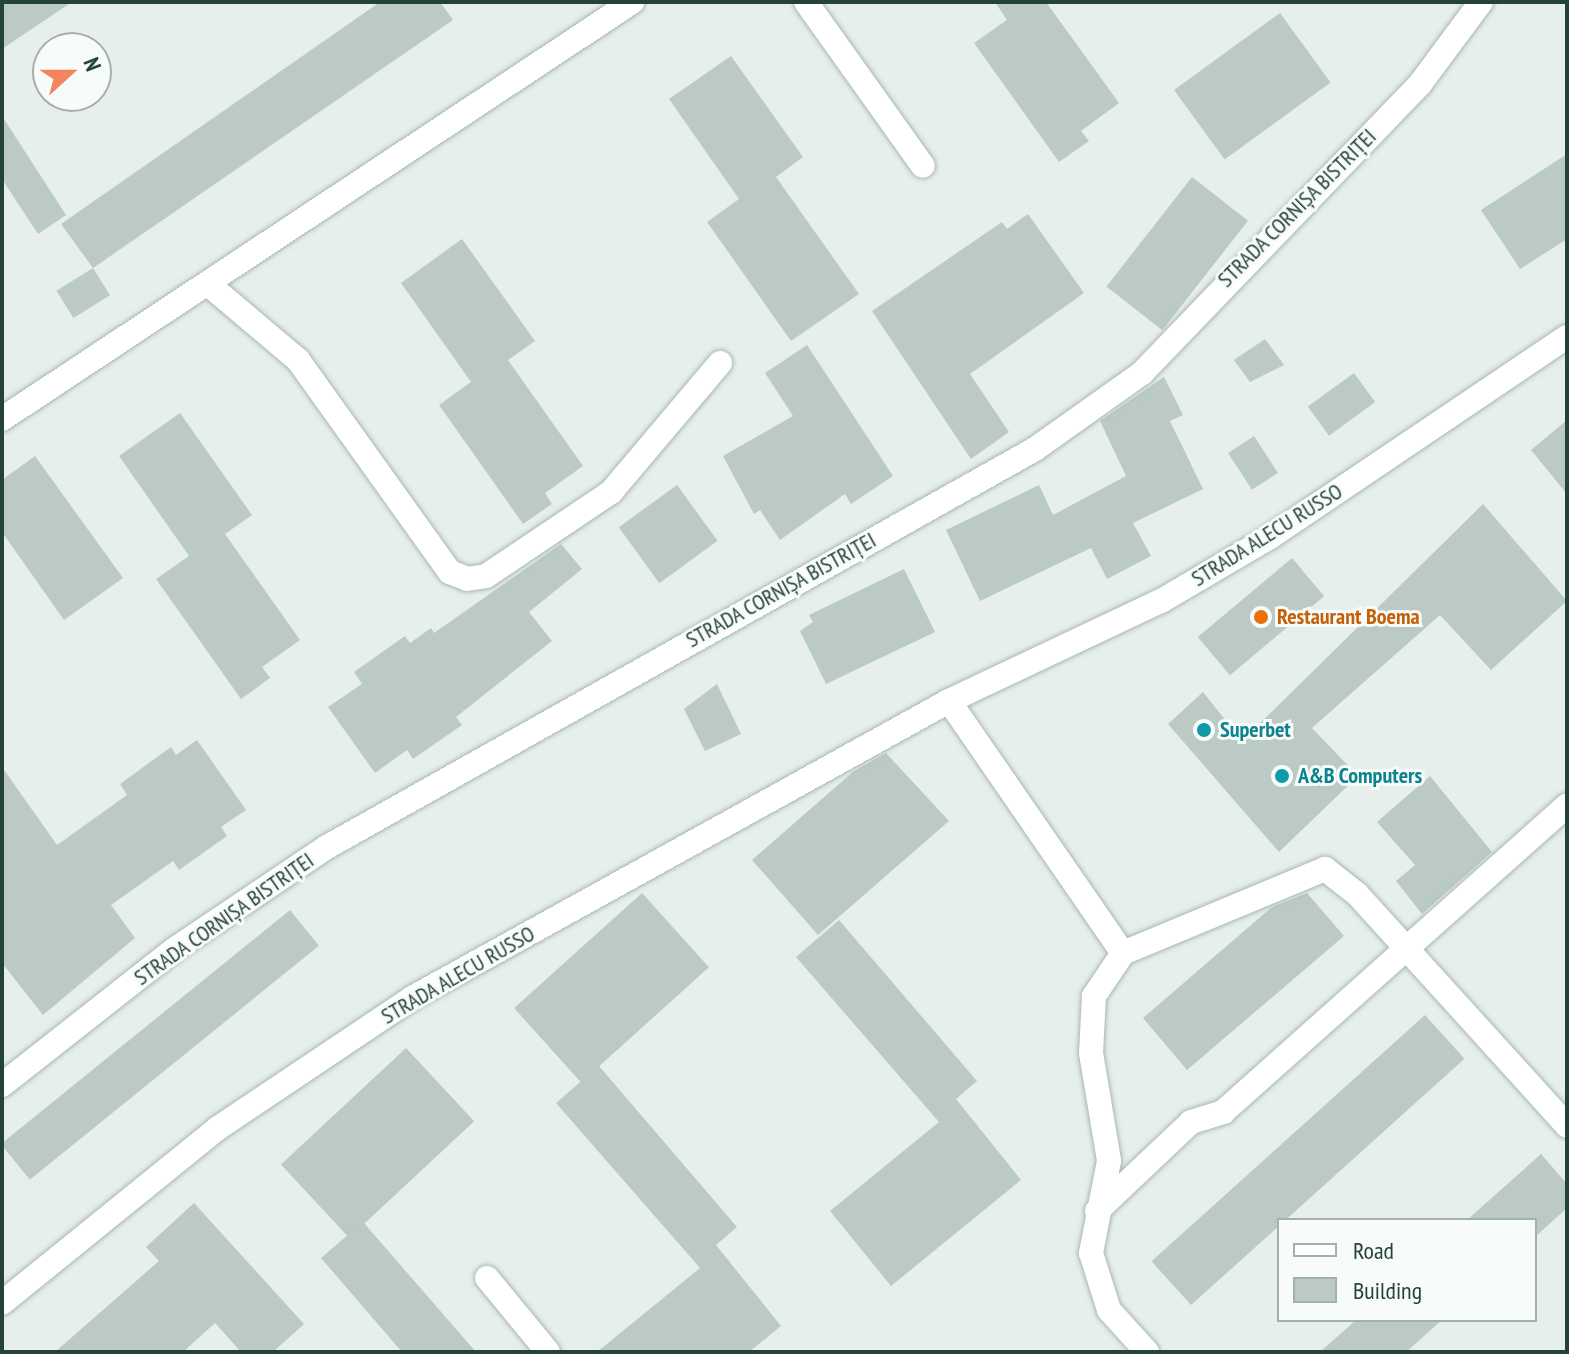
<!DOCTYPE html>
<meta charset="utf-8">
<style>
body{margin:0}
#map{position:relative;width:1569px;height:1354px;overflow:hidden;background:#e6efeb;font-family:"PT Sans Narrow",sans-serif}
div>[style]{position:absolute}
.building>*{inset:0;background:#bbcac4;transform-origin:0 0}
.roads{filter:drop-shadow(0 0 2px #a8b8b2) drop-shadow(0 0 2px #a8b8b2)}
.minor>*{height:24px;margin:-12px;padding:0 12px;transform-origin:12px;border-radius:12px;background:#fff}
.dots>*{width:22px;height:22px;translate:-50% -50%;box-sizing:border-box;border:4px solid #f7fbf9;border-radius:50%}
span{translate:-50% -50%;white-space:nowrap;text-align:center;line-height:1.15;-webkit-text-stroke:6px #f7fbf9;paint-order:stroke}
.street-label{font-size:22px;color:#24423a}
.food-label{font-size:22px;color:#c56008;font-weight:700}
.left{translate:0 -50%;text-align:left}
.culture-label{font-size:22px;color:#0d838f;font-weight:700}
.frame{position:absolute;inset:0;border:4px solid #24423a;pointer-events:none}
.legend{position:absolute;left:1277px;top:1218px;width:260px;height:104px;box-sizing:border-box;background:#f7fbf9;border:2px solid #a3b1ad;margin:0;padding:10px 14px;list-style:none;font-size:24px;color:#24423a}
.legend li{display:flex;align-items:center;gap:16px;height:40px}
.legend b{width:40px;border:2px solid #a3b1ad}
.north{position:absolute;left:32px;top:32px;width:80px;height:80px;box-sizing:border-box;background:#f7fbf9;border:2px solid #a3b1ad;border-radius:50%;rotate:69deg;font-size:22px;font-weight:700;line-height:32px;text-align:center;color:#24423a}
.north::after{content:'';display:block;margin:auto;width:28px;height:36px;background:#f4845f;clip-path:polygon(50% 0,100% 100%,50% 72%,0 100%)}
</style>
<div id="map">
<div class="building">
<i style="clip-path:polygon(2px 2px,72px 2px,2px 49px)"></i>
<i style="clip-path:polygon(380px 2px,440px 2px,453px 20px,93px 268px,61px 224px)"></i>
<i style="clip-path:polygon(995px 2px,1046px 2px,1119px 103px,1081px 131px,1089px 141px,1059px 162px,974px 43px,1007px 20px)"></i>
<i style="left:1280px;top:13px;width:86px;height:131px;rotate:54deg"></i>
<i style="clip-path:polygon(731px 56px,803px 157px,776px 177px,859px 294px,791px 341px,707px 222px,739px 199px,669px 99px)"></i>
<i style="clip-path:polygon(2px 116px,66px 215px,38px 234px,2px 179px)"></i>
<i style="clip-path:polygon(1567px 154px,1567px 239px,1520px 269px,1481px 210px)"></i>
<i style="left:1192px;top:177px;width:71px;height:139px;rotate:38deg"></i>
<i style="clip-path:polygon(1028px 214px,1084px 293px,970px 374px,1009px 432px,971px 459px,872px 311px,1002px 222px,1007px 229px)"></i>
<i style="clip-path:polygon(462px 239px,535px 341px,508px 360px,583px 466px,545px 493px,552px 504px,523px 524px,439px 405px,471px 382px,401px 283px)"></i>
<i style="left:93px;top:268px;width:32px;height:43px;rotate:58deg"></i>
<i style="clip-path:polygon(1265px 339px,1284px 365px,1250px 382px,1234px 360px)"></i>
<i style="clip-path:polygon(807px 345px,893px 476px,851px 504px,845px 494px,780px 540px,760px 510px,754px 514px,723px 456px,793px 416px,765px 373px)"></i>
<i style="left:1354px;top:373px;width:36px;height:57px;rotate:54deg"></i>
<i style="clip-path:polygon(1164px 377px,1183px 415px,1170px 421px,1203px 489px,1133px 523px,1151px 556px,1107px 579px,1091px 548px,980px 601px,946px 530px,1039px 485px,1053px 515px,1126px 476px,1100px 421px)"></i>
<i style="clip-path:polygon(180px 413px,252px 515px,225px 534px,300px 640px,262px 667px,270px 678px,241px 699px,156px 579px,189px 556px,119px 456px)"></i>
<i style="clip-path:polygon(1567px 420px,1567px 494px,1531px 450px)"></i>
<i style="left:1254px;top:436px;width:44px;height:31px;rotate:57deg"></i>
<i style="clip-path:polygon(35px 456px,123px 578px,64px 620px,2px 532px,2px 480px)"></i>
<i style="left:677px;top:485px;width:69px;height:72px;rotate:54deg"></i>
<i style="clip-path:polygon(1483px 504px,1567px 601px,1491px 670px,1440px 615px,1312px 728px,1358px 776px,1279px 852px,1168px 724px,1203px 692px,1242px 741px)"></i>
<i style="clip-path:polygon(561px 544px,582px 569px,529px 612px,552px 641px,456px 717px,462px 725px,413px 759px,407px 750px,375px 773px,328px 707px,362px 684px,354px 672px,405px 636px,410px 643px,431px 628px,434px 633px)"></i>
<i style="left:1292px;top:558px;width:50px;height:123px;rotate:50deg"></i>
<i style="clip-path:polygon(904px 569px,935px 632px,826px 684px,800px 631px,813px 622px,809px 615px)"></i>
<i style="clip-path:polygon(717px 684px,741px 734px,705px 751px,684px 709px)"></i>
<i style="clip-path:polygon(197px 740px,246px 810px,221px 827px,227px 836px,179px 870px,173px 861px,111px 905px,135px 938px,43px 1015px,2px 963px,2px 767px,57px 845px,127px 795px,120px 784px,171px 747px,176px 755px)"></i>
<i style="clip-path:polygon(886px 753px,949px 821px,818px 935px,752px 860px,854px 771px)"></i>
<i style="clip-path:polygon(1430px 776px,1492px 852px,1422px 914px,1396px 881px,1415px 865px,1377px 822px)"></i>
<i style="left:642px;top:893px;width:100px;height:172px;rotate:48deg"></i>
<i style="clip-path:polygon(1307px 893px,1344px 936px,1187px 1070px,1143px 1018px,1272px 907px)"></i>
<i style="left:290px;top:910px;width:46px;height:372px;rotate:51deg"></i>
<i style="clip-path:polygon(839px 920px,977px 1081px,956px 1099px,1021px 1180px,891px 1286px,830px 1211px,939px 1122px,796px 957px)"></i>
<i style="left:1425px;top:1015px;width:59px;height:368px;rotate:48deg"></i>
<i style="left:406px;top:1048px;width:100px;height:171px;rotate:47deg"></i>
<i style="clip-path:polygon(599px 1066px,737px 1227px,716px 1245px,781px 1326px,749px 1352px,597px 1352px,700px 1268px,556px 1103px)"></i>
<i style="clip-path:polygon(1541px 1154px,1567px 1184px,1567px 1208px,1535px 1237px,1535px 1220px,1467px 1220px)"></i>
<i style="clip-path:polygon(194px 1203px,304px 1324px,273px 1352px,241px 1352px,215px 1323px,183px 1352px,55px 1352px,159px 1261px,146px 1247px)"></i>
<i style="clip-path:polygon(363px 1222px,476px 1352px,402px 1352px,321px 1258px)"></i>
<i style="clip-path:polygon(1356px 1320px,1442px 1320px,1406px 1352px,1320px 1352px)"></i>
</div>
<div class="roads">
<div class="minor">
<i style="left:806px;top:2px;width:201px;rotate:54.5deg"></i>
<i style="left:208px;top:284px;width:118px;rotate:40.2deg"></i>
<i style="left:298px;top:360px;width:261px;rotate:54.4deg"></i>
<i style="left:450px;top:572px;width:18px;rotate:22deg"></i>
<i style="left:467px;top:579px;width:19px;rotate:-9deg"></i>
<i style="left:486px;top:576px;width:151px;rotate:-33.9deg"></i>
<i style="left:611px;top:492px;width:169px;rotate:-49.8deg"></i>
<i style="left:2px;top:419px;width:756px;rotate:-33.5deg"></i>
<i style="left:949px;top:701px;width:306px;rotate:55.4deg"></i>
<i style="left:1123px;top:953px;width:52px;rotate:124deg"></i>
<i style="left:1094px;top:996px;width:57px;rotate:93deg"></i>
<i style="left:1091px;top:1053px;width:109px;rotate:80.5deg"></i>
<i style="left:1109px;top:1161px;width:94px;rotate:101.1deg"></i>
<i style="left:1091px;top:1253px;width:60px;rotate:72.5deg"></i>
<i style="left:1109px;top:1310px;width:57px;rotate:47.9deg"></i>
<i style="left:1123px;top:953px;width:219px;rotate:-22.6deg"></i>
<i style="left:1325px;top:869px;width:41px;rotate:38deg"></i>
<i style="left:1357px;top:894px;width:313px;rotate:47.8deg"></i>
<i style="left:2px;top:1085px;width:220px;rotate:-38.2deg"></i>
<i style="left:175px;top:949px;width:183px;rotate:-33.9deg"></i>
<i style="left:327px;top:847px;width:812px;rotate:-29.34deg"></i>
<i style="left:1035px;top:449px;width:131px;rotate:-35.4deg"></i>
<i style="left:1142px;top:373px;width:401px;rotate:-46.1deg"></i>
<i style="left:1420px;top:84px;width:102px;rotate:-53.4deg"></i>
<i style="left:1097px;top:1211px;width:129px;rotate:-43.4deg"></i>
<i style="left:1191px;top:1122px;width:34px;rotate:-17deg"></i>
<i style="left:1223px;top:1112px;width:461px;rotate:-41.7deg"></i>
<i style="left:487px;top:1278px;width:96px;rotate:50.5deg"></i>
<i style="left:2px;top:1303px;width:278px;rotate:-39deg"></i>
<i style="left:218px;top:1128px;width:234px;rotate:-33.8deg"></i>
<i style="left:412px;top:998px;width:614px;rotate:-28.95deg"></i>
<i style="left:949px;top:701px;width:234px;rotate:-25.3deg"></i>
<i style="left:1161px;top:601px;width:126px;rotate:-30.4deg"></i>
<i style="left:1270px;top:537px;width:358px;rotate:-34deg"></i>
</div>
</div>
<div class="dots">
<i style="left:1261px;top:617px;background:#e8710a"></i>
<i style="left:1204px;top:730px;background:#0f9aa8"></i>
<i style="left:1282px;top:776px;background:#0f9aa8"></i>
</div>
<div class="street-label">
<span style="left:1297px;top:208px;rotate:-45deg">STRADA CORNIȘA BISTRIȚEI</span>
<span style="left:1267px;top:535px;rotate:-32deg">STRADA ALECU RUSSO</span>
<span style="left:781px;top:590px;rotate:-29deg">STRADA CORNIȘA BISTRIȚEI</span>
<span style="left:224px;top:919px;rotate:-35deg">STRADA CORNIȘA BISTRIȚEI</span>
<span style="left:458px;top:975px;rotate:-30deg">STRADA ALECU RUSSO</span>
</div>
<div class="food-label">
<span class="left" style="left:1277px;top:617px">Restaurant Boema</span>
</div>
<div class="culture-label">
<span class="left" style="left:1220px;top:730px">Superbet</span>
<span class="left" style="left:1298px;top:776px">A&amp;B Computers</span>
</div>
<div class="frame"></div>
<ul class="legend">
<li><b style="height:10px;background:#fff"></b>Road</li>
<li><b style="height:22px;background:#bbcac4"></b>Building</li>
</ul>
<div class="north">N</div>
</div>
